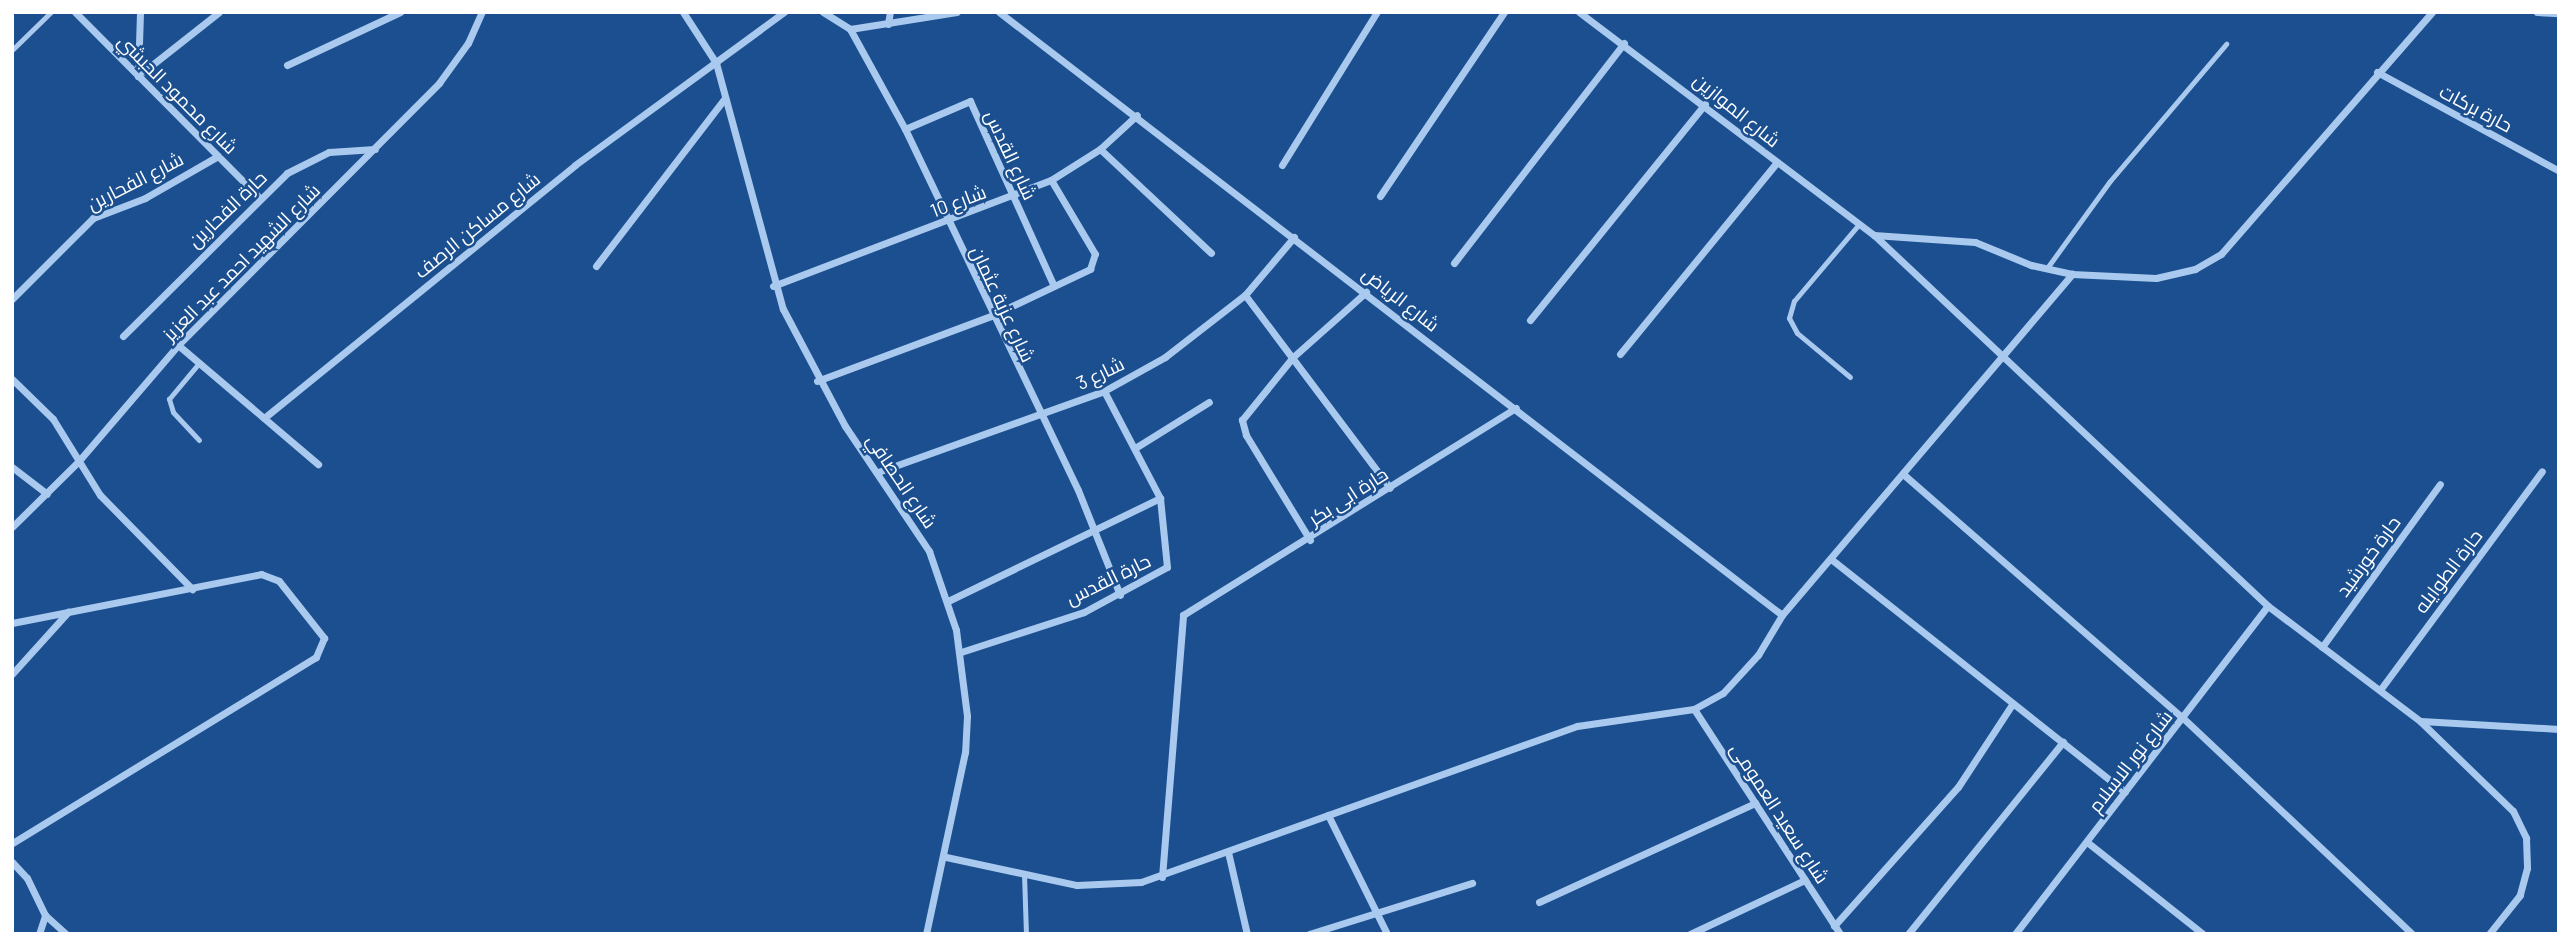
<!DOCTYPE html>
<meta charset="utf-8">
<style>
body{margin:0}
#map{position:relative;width:2571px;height:946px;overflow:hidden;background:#1b4f8f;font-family:Barlow,Cairo,sans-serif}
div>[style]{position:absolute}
.service>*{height:5px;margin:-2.5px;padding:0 2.5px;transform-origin:2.5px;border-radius:2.5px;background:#a9c9ee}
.minor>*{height:7px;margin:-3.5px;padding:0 3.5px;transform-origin:3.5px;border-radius:3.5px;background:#a9c9ee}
span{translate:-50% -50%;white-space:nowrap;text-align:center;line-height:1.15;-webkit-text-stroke:5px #1b4f8f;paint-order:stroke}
.street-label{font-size:19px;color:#fff}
.frame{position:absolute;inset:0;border:14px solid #fff;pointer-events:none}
</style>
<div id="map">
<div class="service">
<i style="left:12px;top:50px;width:54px;rotate:-44.3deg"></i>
<i style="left:2047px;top:268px;width:107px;rotate:-54.1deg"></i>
<i style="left:2110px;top:181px;width:180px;rotate:-49.7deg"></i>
<i style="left:1850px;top:377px;width:69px;rotate:-140.3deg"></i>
<i style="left:1797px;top:333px;width:17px;rotate:-118deg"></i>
<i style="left:1789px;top:318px;width:18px;rotate:-74deg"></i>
<i style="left:1794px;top:301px;width:101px;rotate:-49.8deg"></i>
<i style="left:199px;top:440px;width:38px;rotate:-133deg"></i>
<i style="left:173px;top:412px;width:14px;rotate:-107deg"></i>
<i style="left:169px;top:399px;width:47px;rotate:-50.2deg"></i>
<i style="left:1024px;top:874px;width:60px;rotate:88.1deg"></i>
</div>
<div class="minor">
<i style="left:75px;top:12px;width:261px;rotate:45.2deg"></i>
<i style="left:683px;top:12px;width:61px;rotate:57.1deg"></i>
<i style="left:716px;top:63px;width:255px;rotate:74.8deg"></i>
<i style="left:783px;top:309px;width:132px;rotate:62.1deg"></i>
<i style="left:845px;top:426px;width:151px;rotate:56.1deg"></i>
<i style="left:929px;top:551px;width:83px;rotate:71.1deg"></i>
<i style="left:956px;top:630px;width:87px;rotate:82.7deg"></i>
<i style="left:967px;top:716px;width:36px;rotate:93deg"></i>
<i style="left:965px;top:752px;width:186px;rotate:102.1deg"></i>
<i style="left:823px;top:12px;width:32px;rotate:32deg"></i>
<i style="left:850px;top:29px;width:108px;rotate:-9deg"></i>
<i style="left:999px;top:12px;width:988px;rotate:37.6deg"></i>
<i style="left:1579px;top:12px;width:370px;rotate:37.1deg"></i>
<i style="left:1874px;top:235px;width:541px;rotate:43.28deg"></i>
<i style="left:2268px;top:606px;width:191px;rotate:37.1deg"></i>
<i style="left:2420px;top:721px;width:129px;rotate:44.1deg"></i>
<i style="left:2513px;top:811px;width:30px;rotate:64deg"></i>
<i style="left:2526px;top:838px;width:30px;rotate:88deg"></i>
<i style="left:2527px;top:868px;width:28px;rotate:105deg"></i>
<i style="left:2520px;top:895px;width:50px;rotate:128.5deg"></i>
<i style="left:2537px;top:12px;width:22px;rotate:3deg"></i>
<i style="left:888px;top:24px;width:12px;rotate:-81deg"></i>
<i style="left:850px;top:29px;width:114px;rotate:61.2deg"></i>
<i style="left:905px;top:129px;width:400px;rotate:64.4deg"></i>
<i style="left:1078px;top:490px;width:113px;rotate:68.2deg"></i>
<i style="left:287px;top:65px;width:125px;rotate:-25.1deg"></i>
<i style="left:2377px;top:72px;width:207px;rotate:28.5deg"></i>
<i style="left:138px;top:76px;width:103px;rotate:-38.3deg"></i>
<i style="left:138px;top:76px;width:64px;rotate:-88.2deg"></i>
<i style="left:905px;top:129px;width:71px;rotate:-23.3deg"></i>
<i style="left:970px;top:101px;width:203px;rotate:65.6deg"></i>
<i style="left:1100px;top:149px;width:152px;rotate:43.1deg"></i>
<i style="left:1282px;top:165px;width:180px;rotate:-58.2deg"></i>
<i style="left:1380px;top:196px;width:222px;rotate:-56deg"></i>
<i style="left:1874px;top:235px;width:101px;rotate:4deg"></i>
<i style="left:1975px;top:242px;width:61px;rotate:22.3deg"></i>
<i style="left:2031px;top:265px;width:42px;rotate:12.4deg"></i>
<i style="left:2072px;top:274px;width:84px;rotate:2.7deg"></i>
<i style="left:2156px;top:278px;width:40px;rotate:-13deg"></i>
<i style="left:2195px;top:269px;width:30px;rotate:-30deg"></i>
<i style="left:2221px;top:254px;width:321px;rotate:-48.9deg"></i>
<i style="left:1454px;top:263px;width:278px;rotate:-52.3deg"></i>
<i style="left:596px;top:266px;width:212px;rotate:-52.5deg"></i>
<i style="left:773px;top:286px;width:298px;rotate:-20.9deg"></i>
<i style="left:1051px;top:180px;width:58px;rotate:-32.3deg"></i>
<i style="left:1100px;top:149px;width:50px;rotate:-42.6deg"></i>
<i style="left:1245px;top:295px;width:241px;rotate:53.1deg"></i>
<i style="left:12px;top:299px;width:115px;rotate:-45deg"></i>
<i style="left:93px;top:218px;width:56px;rotate:-21deg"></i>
<i style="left:145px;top:198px;width:84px;rotate:-29.9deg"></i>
<i style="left:1530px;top:320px;width:278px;rotate:-51deg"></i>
<i style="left:123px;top:336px;width:231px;rotate:-44.8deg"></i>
<i style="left:287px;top:173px;width:47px;rotate:-26.6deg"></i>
<i style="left:329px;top:152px;width:46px;rotate:-3.7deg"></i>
<i style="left:178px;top:345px;width:184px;rotate:40.4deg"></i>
<i style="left:1620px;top:354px;width:248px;rotate:-50.7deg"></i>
<i style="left:12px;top:379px;width:57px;rotate:44.3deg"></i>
<i style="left:53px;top:419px;width:89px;rotate:58.3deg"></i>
<i style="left:100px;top:495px;width:132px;rotate:45.6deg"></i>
<i style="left:817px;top:381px;width:186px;rotate:-20.5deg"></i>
<i style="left:991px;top:316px;width:110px;rotate:-25.4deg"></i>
<i style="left:1090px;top:269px;width:16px;rotate:-72deg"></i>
<i style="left:1095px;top:254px;width:86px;rotate:-120.7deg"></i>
<i style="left:264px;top:418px;width:401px;rotate:-39.1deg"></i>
<i style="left:575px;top:165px;width:259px;rotate:-36.2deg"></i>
<i style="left:1135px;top:448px;width:87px;rotate:-31.9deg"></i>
<i style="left:12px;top:467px;width:44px;rotate:37.6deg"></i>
<i style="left:878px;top:472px;width:240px;rotate:-19.7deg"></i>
<i style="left:1104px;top:391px;width:70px;rotate:-29.1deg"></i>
<i style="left:1165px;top:357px;width:101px;rotate:-37.8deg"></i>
<i style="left:1245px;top:295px;width:76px;rotate:-49.8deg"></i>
<i style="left:1903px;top:474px;width:371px;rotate:41.1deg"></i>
<i style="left:2183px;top:718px;width:315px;rotate:43.3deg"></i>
<i style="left:12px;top:527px;width:91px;rotate:-44.6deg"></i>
<i style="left:77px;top:463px;width:155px;rotate:-49.4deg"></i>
<i style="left:178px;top:345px;width:370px;rotate:-45.1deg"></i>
<i style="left:439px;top:83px;width:49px;rotate:-54.1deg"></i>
<i style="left:468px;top:43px;width:34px;rotate:-66deg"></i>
<i style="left:1310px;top:540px;width:123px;rotate:-121.4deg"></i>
<i style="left:1246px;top:435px;width:16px;rotate:-105deg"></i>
<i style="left:1242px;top:420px;width:81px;rotate:-51deg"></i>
<i style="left:1293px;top:357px;width:98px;rotate:-41.7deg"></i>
<i style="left:1831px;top:559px;width:375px;rotate:38.4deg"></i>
<i style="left:948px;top:601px;width:236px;rotate:-25.9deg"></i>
<i style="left:12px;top:623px;width:254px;rotate:-11.1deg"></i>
<i style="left:261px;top:574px;width:19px;rotate:21deg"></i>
<i style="left:279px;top:581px;width:73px;rotate:51.7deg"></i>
<i style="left:324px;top:638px;width:21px;rotate:113deg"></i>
<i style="left:316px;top:657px;width:356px;rotate:148.5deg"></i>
<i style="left:2322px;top:647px;width:201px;rotate:-54.1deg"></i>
<i style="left:961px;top:652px;width:129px;rotate:-18deg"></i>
<i style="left:1084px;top:612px;width:94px;rotate:-28.5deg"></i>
<i style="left:1167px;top:567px;width:69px;rotate:-95.8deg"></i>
<i style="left:1160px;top:498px;width:121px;rotate:-117.6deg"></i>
<i style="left:12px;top:674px;width:84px;rotate:-47.9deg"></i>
<i style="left:2380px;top:690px;width:272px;rotate:-53.5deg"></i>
<i style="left:1694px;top:709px;width:268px;rotate:57deg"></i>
<i style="left:2421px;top:721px;width:138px;rotate:3.3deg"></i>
<i style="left:1328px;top:815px;width:133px;rotate:63.6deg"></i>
<i style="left:2087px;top:842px;width:148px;rotate:38.4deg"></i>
<i style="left:1228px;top:852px;width:84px;rotate:77deg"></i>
<i style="left:946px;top:857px;width:134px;rotate:12.1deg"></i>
<i style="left:1077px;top:885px;width:64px;rotate:-2.7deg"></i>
<i style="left:1141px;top:882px;width:463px;rotate:-19.7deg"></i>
<i style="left:1577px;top:726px;width:118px;rotate:-8.3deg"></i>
<i style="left:1694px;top:709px;width:33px;rotate:-29deg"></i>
<i style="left:1723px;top:693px;width:52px;rotate:-47.4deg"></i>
<i style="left:1758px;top:655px;width:47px;rotate:-59deg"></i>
<i style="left:1782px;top:615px;width:448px;rotate:-49.6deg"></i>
<i style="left:12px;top:862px;width:22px;rotate:47deg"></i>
<i style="left:27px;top:878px;width:41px;rotate:64.1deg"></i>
<i style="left:45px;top:915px;width:28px;rotate:42deg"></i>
<i style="left:1162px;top:877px;width:263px;rotate:-85.4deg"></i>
<i style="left:1183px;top:615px;width:392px;rotate:-31.9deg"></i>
<i style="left:1539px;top:902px;width:238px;rotate:-24.6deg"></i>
<i style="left:1834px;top:926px;width:186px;rotate:-48.3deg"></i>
<i style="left:1958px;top:787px;width:100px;rotate:-56.8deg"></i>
<i style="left:39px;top:934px;width:20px;rotate:-72deg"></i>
<i style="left:1309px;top:934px;width:171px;rotate:-17.4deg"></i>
<i style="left:1690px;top:934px;width:127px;rotate:-25.2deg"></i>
<i style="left:1908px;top:934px;width:247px;rotate:-51.1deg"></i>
<i style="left:2015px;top:934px;width:414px;rotate:-52.4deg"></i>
</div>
<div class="street-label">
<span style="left:178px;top:94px;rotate:45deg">شارع محمود الحبشي</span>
<span style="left:2476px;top:108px;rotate:28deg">حارة بركات</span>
<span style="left:1737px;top:110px;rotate:39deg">شارع الموازين</span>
<span style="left:1011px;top:155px;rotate:65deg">شارع القدس</span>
<span style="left:135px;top:181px;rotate:-27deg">شارع الفحارين</span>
<span style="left:958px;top:201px;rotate:-21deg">شارع 10</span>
<span style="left:227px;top:209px;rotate:-44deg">حارة الفحارين</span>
<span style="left:477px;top:225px;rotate:-39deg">شارع مساكن الرصف</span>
<span style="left:241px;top:262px;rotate:-45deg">شارع الشهيد احمد عبد العزيز</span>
<span style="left:1401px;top:299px;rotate:38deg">شارع الرياض</span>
<span style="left:1003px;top:304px;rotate:65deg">شارع عزبة عثمان</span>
<span style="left:1100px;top:373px;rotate:-26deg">شارع 3</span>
<span style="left:902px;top:481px;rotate:56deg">شارع الحصافي</span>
<span style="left:1348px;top:496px;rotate:-33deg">حارة ابى بكر</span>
<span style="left:2368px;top:556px;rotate:-54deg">حارة خورشيد</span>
<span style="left:2448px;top:571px;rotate:-53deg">حارة الطوايله</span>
<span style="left:1108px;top:579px;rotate:-26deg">حارة القدس</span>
<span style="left:2130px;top:761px;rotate:-52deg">شارع نور الاسلام</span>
<span style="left:1780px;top:813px;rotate:57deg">شارع سعيد العمومى</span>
</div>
<div class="frame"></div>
</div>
